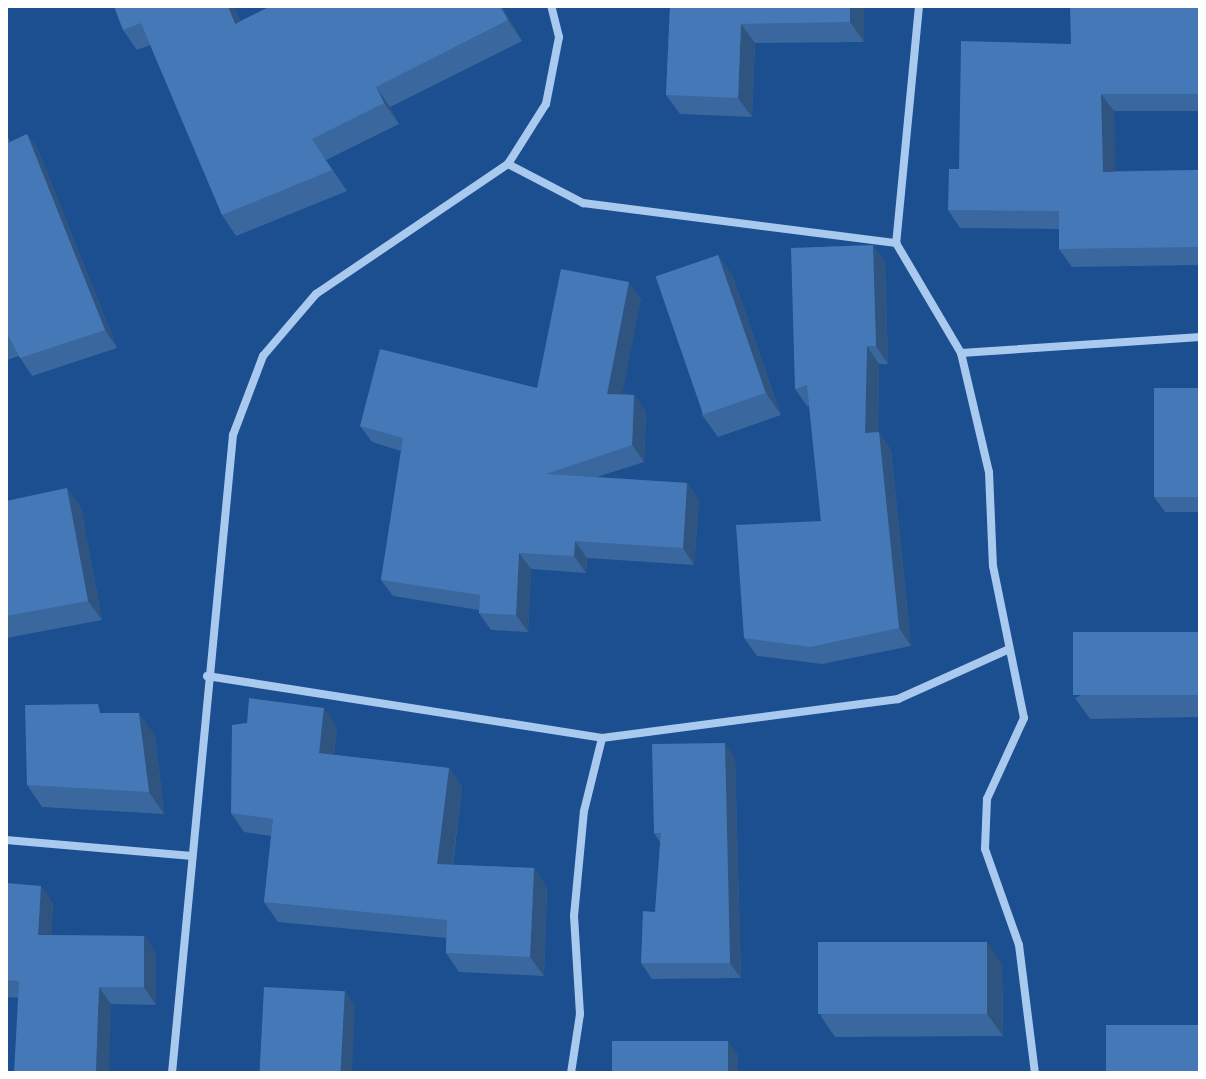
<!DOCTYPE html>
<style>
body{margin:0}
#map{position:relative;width:1206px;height:1079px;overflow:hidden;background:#1b4f8f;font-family:Ubuntu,sans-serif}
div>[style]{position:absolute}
.street>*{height:8px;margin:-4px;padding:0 4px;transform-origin:4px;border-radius:4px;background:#a9c9ee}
.wall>*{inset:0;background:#3a679d}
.shaded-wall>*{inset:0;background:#305480}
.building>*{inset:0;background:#4478b7;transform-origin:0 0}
span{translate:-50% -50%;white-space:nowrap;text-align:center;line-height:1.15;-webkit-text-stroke:6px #1b4f8f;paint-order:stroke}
.frame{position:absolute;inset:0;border:8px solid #fff;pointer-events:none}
</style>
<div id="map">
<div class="street">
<i style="left:919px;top:6px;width:238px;rotate:95.5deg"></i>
<i style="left:896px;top:243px;width:128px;rotate:59.4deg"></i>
<i style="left:961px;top:353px;width:122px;rotate:76.8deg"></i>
<i style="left:989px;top:472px;width:94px;rotate:87.6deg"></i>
<i style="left:993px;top:566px;width:155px;rotate:78.5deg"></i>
<i style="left:1024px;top:718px;width:89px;rotate:114.6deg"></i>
<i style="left:987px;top:799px;width:50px;rotate:92.3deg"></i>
<i style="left:985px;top:849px;width:102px;rotate:70.5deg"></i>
<i style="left:1019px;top:945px;width:129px;rotate:82.9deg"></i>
<i style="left:508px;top:164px;width:85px;rotate:27.5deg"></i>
<i style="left:583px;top:203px;width:316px;rotate:7.3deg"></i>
<i style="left:961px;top:353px;width:240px;rotate:-3.8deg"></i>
<i style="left:207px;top:676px;width:400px;rotate:8.9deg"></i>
<i style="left:602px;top:738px;width:299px;rotate:-7.5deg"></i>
<i style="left:898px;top:699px;width:122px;rotate:-24.2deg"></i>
<i style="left:6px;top:840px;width:187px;rotate:4.9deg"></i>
<i style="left:172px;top:1073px;width:641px;rotate:-84.54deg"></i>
<i style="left:233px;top:435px;width:85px;rotate:-69.2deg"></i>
<i style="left:263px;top:356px;width:82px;rotate:-49.5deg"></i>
<i style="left:316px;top:294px;width:232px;rotate:-34.1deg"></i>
<i style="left:508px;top:164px;width:71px;rotate:-57.7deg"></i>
<i style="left:546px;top:104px;width:68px;rotate:-79deg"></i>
<i style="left:559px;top:37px;width:32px;rotate:-104deg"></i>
<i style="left:571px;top:1073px;width:60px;rotate:-81.3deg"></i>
<i style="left:580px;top:1014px;width:98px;rotate:-93.5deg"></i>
<i style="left:574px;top:916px;width:105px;rotate:-84.6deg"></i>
<i style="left:584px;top:811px;width:75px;rotate:-76.1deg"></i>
</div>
<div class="wall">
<i style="clip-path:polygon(114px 6px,234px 6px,240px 21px,271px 6px,502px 6px,522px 41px,390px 107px,399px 124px,326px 160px,347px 191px,236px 236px,222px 215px,150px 45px,137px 50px,123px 30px)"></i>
<i style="clip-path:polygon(670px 6px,864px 6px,864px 42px,755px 43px,752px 117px,680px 114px,666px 95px)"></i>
<i style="clip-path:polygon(1200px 6px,1200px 111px,1114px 111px,1115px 171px,1198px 170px,1200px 160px,1200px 265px,1072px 267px,1059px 249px,1059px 229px,960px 228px,948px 210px,959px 169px,1071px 44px)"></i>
<i style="clip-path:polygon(6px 132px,10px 142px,27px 134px,39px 152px,117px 348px,32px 376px,19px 356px,7px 360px,6px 359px)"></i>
<i style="clip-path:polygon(873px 245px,885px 263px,888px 364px,879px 364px,878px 432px,891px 450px,911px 646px,822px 664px,757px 656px,744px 638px,821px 521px,809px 406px,807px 406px,795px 389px)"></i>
<i style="clip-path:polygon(718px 255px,733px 277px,781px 415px,718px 437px,702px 415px)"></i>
<i style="clip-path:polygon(641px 298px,622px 394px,634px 395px,646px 412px,644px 462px,597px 477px,687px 483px,699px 500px,694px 565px,587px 558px,586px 573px,531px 569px,528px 632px,491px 630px,479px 613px,479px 610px,393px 596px,381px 580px,401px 451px,372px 442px,360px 426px,537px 388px)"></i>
<i style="clip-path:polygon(1200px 388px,1200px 512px,1165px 512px,1154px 497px)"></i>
<i style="clip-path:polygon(6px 501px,81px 507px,102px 620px,6px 638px)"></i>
<i style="clip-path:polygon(1200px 632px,1200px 717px,1090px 719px,1075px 698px)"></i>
<i style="clip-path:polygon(104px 713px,155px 735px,164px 814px,42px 807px,27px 785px)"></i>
<i style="clip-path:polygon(337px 727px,334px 755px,449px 768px,462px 787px,453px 865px,534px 868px,547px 888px,544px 976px,459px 972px,446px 953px,446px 938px,278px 922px,264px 902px,271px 836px,244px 832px,231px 813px)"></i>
<i style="clip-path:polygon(735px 758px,741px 978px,652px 979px,641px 963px,655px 912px,660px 842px,654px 833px)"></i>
<i style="clip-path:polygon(6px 883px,53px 903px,51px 935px,144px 936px,156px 953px,156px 1005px,111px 1004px,6px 997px)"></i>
<i style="clip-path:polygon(1002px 964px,1003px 1036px,835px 1037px,820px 1015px)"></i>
</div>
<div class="shaded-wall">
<i style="clip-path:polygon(228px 6px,234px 6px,249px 45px,235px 24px)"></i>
<i style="clip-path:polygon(500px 6px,502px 6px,522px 41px,508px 20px)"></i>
<i style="clip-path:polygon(850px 6px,864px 6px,864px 42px,850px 22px)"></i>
<i style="clip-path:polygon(741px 24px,755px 43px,752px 117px,738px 98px)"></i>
<i style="clip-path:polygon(376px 87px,390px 107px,399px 124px,384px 103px)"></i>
<i style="clip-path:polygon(1101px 94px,1114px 111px,1116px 189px,1103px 172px)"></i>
<i style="clip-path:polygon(27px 134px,39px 152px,117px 348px,105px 330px)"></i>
<i style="clip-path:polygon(873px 245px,885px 263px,888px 364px,876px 346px)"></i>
<i style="clip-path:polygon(718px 255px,733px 277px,781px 415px,766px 393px)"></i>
<i style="clip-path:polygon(629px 282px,641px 298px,619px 411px,607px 394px)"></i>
<i style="clip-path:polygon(867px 346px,879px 364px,878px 450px,865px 433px)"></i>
<i style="clip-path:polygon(634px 395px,646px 412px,644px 462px,632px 445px)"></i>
<i style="clip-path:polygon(879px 432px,891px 450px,911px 646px,899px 628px)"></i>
<i style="clip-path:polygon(687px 483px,699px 500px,694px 565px,683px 548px)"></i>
<i style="clip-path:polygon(67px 488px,81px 507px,102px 620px,88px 601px)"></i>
<i style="clip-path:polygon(575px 541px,587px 558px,586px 573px,574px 556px)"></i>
<i style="clip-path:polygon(519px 553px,531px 569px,528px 632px,516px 615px)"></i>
<i style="clip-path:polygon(324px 708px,337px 727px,332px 773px,319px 753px)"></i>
<i style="clip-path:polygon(139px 713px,155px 735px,164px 814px,149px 792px)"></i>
<i style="clip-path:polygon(725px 743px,735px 758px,741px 978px,730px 963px)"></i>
<i style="clip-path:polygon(449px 768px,462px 787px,450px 883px,437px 864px)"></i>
<i style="clip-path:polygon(534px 868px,547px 888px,544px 976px,530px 957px)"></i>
<i style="clip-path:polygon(41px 886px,53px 903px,50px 952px,38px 935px)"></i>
<i style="clip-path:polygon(144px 936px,156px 953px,156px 1005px,144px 987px)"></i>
<i style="clip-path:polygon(987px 942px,1002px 964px,1003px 1036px,987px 1014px)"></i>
<i style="clip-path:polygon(99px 987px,111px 1004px,109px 1073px,96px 1073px)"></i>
<i style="clip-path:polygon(345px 991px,355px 1006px,352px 1073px,341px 1073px)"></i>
<i style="clip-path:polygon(728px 1041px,738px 1055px,738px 1073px,728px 1073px)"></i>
</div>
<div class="building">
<i style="clip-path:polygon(114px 6px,228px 6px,235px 24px,271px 6px,500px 6px,508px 20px,376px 87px,384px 103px,312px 139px,332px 170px,222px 215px,141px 23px,123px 30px)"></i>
<i style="clip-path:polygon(670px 6px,850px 6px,850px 22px,741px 24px,738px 98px,666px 95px)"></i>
<i style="clip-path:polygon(1070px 6px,1200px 6px,1200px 94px,1101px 94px,1103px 172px,1198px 170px,1198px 161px,1200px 160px,1200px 259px,1199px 247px,1059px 249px,1059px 211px,948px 210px,949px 169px,959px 169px,961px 41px,1071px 44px)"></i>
<i style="clip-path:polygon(27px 134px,105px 330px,20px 358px,9px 337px,6px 338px,6px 144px)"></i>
<i style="clip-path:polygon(873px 245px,876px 346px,867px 346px,865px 433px,879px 432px,899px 628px,810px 647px,744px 638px,736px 525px,821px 521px,807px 385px,795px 389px,791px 248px)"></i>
<i style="left:718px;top:255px;width:146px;height:66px;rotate:71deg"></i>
<i style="clip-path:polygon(561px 269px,629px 282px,607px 394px,634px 395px,632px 445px,546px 474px,687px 483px,683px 548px,575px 541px,574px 556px,519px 553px,516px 615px,479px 613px,480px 595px,381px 580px,403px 438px,360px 426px,380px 349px,537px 388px)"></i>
<i style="left:1154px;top:388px;width:46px;height:109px"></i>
<i style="clip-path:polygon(67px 488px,88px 601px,6px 616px,6px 501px)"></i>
<i style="left:1200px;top:632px;width:63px;height:127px;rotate:90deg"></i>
<i style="clip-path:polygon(249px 698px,324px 708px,319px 753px,449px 768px,437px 864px,534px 868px,530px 957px,446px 953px,447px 920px,264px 902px,273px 819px,231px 813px,232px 725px,247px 723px)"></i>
<i style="clip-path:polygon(98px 704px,100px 713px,139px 713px,149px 792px,27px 785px,25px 705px)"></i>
<i style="clip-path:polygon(725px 743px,730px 963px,641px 963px,643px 911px,655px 912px,661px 833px,654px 833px,652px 744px)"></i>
<i style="clip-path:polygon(6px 883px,41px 886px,38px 935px,144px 936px,144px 987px,99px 987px,96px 1073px,14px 1073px,19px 981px,6px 980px)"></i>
<i style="left:987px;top:942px;width:72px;height:169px;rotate:90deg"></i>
<i style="left:264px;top:987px;width:81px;height:86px;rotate:3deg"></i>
<i style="left:1200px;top:1025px;width:48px;height:94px;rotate:90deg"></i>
<i style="left:728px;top:1041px;width:32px;height:116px;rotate:90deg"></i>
</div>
<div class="frame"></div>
</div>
